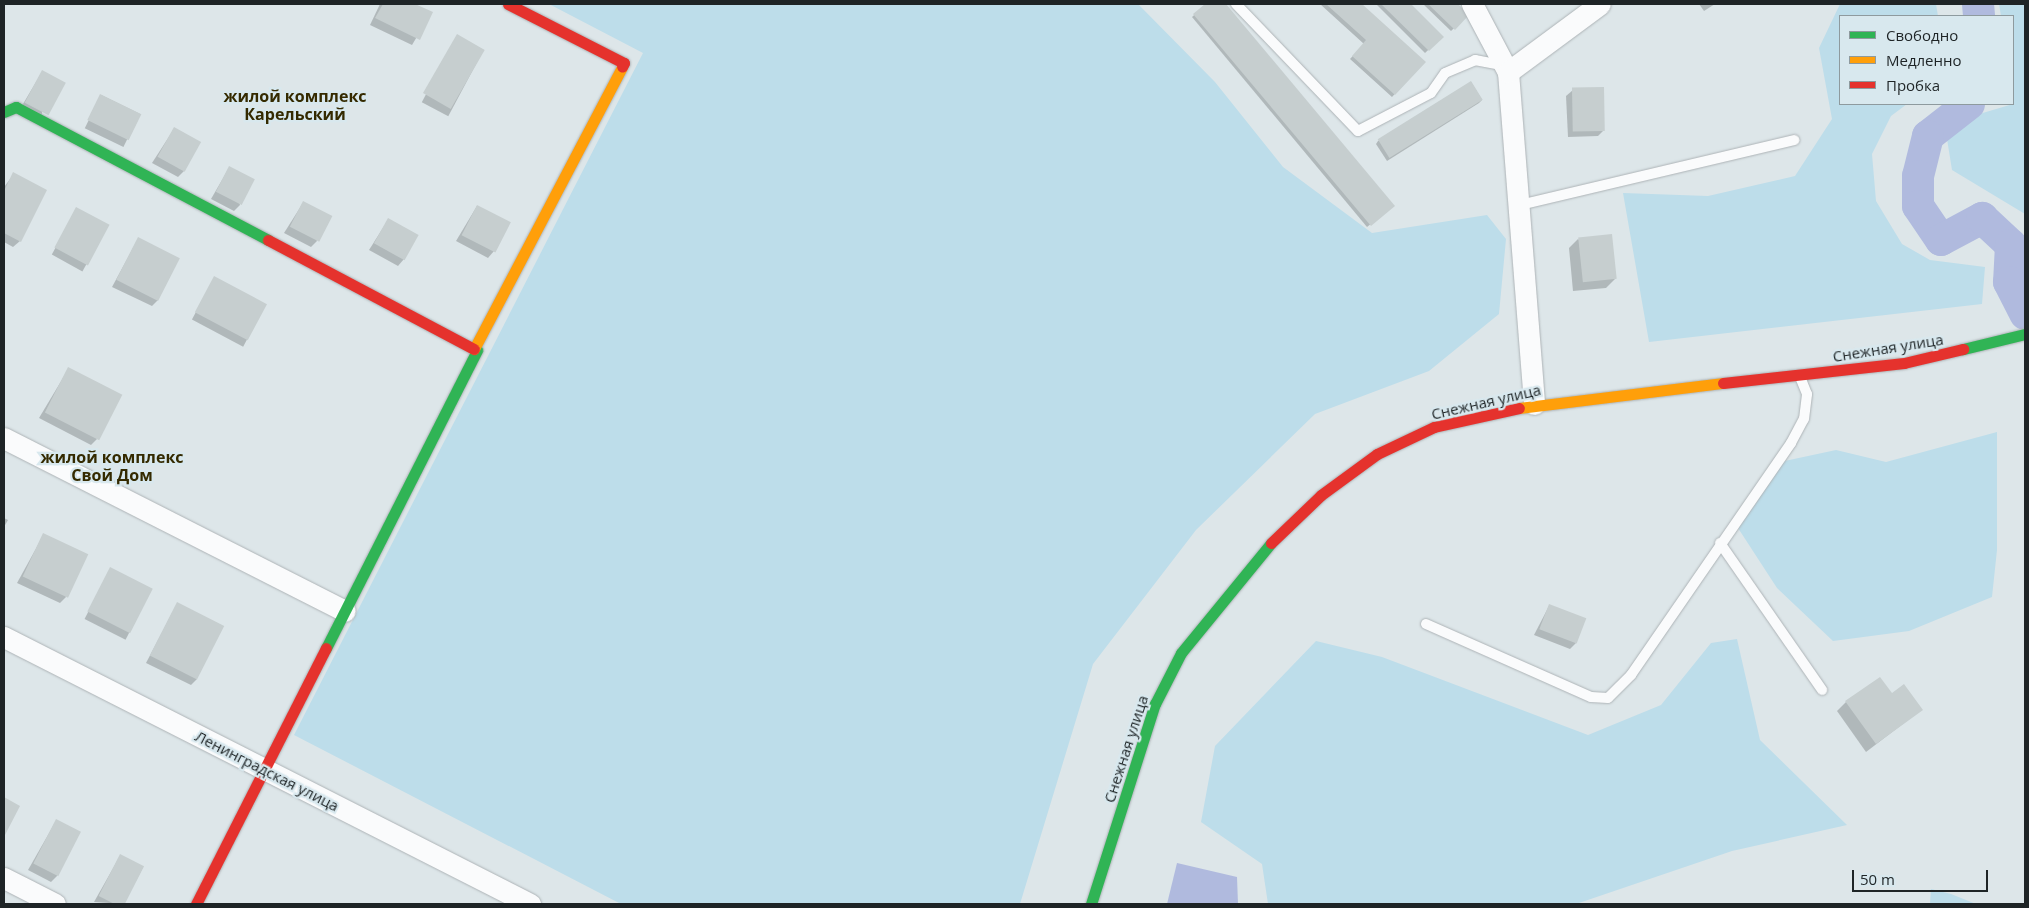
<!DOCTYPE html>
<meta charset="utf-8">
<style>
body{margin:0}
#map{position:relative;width:2029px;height:908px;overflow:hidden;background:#dde6e9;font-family:"Open Sans",sans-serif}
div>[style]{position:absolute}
.green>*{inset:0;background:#bdddea}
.water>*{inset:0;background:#b0bade}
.shadow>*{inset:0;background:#0003;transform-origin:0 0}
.river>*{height:32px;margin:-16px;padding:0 16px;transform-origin:16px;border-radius:16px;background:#b0bade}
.building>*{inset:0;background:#c6cecf;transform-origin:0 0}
.roads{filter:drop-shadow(0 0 1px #adb3b6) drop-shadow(0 0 1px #adb3b6)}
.lane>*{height:10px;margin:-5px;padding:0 5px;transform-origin:5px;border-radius:5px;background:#fafbfc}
.street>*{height:21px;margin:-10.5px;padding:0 10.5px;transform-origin:10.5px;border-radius:10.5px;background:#fafbfc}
.fast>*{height:11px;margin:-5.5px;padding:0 5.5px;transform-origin:5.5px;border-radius:5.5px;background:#30b455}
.slow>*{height:11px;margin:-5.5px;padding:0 5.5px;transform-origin:5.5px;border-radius:5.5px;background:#ff9f0a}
.jam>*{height:11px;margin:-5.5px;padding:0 5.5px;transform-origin:5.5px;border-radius:5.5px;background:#e5322d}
span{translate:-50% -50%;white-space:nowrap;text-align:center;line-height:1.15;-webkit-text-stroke:4.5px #d8e8ee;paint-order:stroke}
.street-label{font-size:15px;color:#1e2426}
.neighbourhood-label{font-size:16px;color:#342a00;font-weight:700}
.frame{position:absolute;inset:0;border:5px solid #1e2426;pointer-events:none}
.legend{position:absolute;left:1839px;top:15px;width:175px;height:90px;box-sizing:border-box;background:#d8e8ee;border:1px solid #8e9a9e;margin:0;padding:6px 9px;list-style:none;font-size:15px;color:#1e2426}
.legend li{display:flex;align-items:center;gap:10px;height:25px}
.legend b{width:25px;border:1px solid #8e9a9e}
.scale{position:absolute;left:1852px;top:870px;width:136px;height:22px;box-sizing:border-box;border:2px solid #1e2426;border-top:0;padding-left:6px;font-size:15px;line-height:18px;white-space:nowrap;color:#1e2426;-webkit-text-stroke:4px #d8e8ee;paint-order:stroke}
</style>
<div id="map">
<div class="green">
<i style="clip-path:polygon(549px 4px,1138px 4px,1215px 82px,1283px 167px,1372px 233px,1487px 215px,1506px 239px,1499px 314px,1429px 371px,1315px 414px,1196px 530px,1093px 664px,1020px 904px,621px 904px,294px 735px,643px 53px)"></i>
<i style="clip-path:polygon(1840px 4px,1936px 4px,1938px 16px,1840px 16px,1840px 104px,1907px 104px,1891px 116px,1872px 154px,1876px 201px,1902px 244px,1930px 260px,1985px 267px,1982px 304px,1649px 342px,1623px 193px,1708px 196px,1795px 176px,1832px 119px,1819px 48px)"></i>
<i style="clip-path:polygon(1999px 4px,2025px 4px,2025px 214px,1952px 170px,1947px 139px,1976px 115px,2013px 104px,2013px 16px,2001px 16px)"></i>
<i style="clip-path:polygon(1997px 432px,1997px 550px,1992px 597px,1909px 631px,1833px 641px,1777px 588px,1738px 528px,1780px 462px,1836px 450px,1886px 462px)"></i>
<i style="clip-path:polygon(1737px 639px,1760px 740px,1847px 825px,1732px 851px,1576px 904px,1268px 904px,1262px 864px,1201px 822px,1215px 746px,1316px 641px,1382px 657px,1588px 735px,1661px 705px,1711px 643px)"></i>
<i style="clip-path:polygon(1931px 889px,1951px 894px,1976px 904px,1930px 904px)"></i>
</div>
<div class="water">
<i style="clip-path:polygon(1177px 863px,1237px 877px,1238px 904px,1167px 904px)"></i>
</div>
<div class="shadow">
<i style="clip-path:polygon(380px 4px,413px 4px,431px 13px,412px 45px,370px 25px)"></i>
<i style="clip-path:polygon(1207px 4px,1224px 4px,1393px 206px,1367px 227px,1192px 17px)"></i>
<i style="clip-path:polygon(1320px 4px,1360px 4px,1424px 62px,1392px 97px,1350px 59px,1364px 44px)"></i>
<i style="clip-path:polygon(1376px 4px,1409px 4px,1442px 37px,1425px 53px)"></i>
<i style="clip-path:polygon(1423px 4px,1456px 4px,1468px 15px,1451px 31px)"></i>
<i style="clip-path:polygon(1699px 4px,1715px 4px,1704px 11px)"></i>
<i style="left:457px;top:36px;width:30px;height:75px;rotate:28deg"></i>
<i style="clip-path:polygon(42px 72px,42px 120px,20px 109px)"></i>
<i style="clip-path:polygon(1471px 82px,1482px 100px,1479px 103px,1387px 161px,1376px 144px,1378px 141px)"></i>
<i style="clip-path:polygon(1573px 90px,1604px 130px,1598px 136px,1568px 137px,1566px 96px)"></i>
<i style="left:101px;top:95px;width:43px;height:37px;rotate:26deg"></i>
<i style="clip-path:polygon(174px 129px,184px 171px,178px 177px,152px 163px)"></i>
<i style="clip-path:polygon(229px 168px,240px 205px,234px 211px,211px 199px)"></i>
<i style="clip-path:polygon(14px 174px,20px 241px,13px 247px,4px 242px,4px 187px)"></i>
<i style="clip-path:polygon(303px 203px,317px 241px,311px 247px,284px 233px)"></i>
<i style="clip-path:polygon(477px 206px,494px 251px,488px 258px,456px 241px)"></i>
<i style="left:77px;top:209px;width:35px;height:52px;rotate:29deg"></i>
<i style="clip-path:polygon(388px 220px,404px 259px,398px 266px,369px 250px)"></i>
<i style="clip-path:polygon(138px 239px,158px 300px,152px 306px,112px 287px)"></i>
<i style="clip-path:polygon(1578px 239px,1616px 278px,1606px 288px,1573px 291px,1569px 248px)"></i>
<i style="left:214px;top:278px;width:58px;height:47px;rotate:28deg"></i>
<i style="clip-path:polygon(69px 368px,97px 439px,91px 445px,39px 418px)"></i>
<i style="clip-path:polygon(4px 518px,8px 520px,4px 527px)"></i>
<i style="clip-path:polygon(44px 534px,66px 597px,60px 603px,17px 583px)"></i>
<i style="left:110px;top:569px;width:46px;height:56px;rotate:27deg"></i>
<i style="clip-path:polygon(177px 604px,197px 679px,191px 685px,146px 663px)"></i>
<i style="clip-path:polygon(1549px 606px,1576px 643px,1570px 649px,1534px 635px)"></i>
<i style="clip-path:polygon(1892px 695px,1921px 710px,1866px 752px,1837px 711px,1846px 702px)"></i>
<i style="clip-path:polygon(56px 821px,57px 876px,51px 882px,28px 870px)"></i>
<i style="clip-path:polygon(120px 856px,143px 867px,124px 904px,94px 902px)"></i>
</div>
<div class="river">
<i style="left:1978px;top:4px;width:12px;rotate:85deg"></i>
<i style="left:1969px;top:104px;width:52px;rotate:142deg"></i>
<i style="left:1928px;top:136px;width:41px;rotate:104deg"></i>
<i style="left:1918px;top:176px;width:30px;rotate:90deg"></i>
<i style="left:1918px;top:206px;width:41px;rotate:55.9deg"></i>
<i style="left:1941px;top:240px;width:47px;rotate:-28.2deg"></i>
<i style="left:1982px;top:218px;width:40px;rotate:43deg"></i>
<i style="left:2011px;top:245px;width:37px;rotate:93deg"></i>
<i style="left:2009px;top:282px;width:36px;rotate:63deg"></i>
</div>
<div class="building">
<i style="clip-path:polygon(383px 4px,415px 4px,433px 12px,420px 40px,375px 18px)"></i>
<i style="clip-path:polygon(1205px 4px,1226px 4px,1395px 206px,1371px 226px,1193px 14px)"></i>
<i style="clip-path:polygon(1326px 4px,1362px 4px,1426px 62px,1395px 95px,1352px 56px,1366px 40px)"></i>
<i style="clip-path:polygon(1381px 4px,1411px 4px,1444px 37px,1429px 51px)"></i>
<i style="clip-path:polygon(1428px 4px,1458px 4px,1469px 15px,1455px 30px)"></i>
<i style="left:457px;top:34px;width:32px;height:68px;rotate:30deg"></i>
<i style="left:42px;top:70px;width:27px;height:37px;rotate:28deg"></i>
<i style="left:1471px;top:81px;width:22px;height:110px;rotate:58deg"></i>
<i style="left:1604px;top:87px;width:44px;height:32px;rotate:89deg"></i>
<i style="left:100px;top:94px;width:46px;height:29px;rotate:26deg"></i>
<i style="left:174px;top:127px;width:31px;height:34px;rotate:29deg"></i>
<i style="left:229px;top:166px;width:29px;height:29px;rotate:27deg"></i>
<i style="clip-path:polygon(13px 172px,47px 190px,21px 242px,4px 233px,4px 191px)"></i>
<i style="left:303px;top:201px;width:33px;height:29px;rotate:27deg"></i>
<i style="left:477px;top:205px;width:38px;height:34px;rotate:27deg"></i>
<i style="left:76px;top:207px;width:38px;height:46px;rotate:28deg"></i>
<i style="left:388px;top:218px;width:35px;height:29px;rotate:29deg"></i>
<i style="left:1612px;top:234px;width:45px;height:34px;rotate:84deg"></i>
<i style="left:138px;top:237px;width:47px;height:48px;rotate:27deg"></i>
<i style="left:214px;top:276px;width:60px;height:41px;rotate:28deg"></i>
<i style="left:68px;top:367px;width:61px;height:51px;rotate:27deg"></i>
<i style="left:43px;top:533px;width:50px;height:48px;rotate:25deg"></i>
<i style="left:110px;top:567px;width:48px;height:50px;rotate:27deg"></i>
<i style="left:177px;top:602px;width:53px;height:60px;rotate:27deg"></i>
<i style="left:1549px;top:604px;width:40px;height:27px;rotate:21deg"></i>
<i style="clip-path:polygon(1880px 677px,1892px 693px,1904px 684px,1923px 710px,1876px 744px,1845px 701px)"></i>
<i style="clip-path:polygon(4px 797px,20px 806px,5px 835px,4px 834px)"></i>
<i style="left:56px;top:819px;width:28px;height:50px;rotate:27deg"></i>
<i style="left:120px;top:854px;width:27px;height:47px;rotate:27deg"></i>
</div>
<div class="roads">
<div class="lane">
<i style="left:1236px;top:4px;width:176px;rotate:46.2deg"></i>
<i style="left:1358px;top:131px;width:82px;rotate:-27.5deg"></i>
<i style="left:1431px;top:93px;width:24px;rotate:-55deg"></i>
<i style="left:1445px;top:73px;width:33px;rotate:-23deg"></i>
<i style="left:1475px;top:60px;width:31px;rotate:11deg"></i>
<i style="left:1520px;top:205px;width:282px;rotate:-13.3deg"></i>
<i style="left:1720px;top:543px;width:179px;rotate:55.2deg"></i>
<i style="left:1426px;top:624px;width:180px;rotate:23.9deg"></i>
<i style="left:1591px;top:697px;width:17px;rotate:3deg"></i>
<i style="left:1608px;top:698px;width:33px;rotate:-45deg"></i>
<i style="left:1631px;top:675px;width:282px;rotate:-55.4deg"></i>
<i style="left:1791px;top:443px;width:27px;rotate:-62deg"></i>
<i style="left:1804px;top:419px;width:25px;rotate:-83deg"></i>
<i style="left:1807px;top:394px;width:18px;rotate:-112deg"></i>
</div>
<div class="street">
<i style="left:1472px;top:4px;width:77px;rotate:62.1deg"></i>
<i style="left:1508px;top:72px;width:333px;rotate:85.5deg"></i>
<i style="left:1508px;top:72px;width:114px;rotate:-36.5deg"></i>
<i style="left:4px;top:438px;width:382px;rotate:26.9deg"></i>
<i style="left:4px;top:637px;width:590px;rotate:26.91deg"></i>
<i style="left:4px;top:878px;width:57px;rotate:27deg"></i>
</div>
<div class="fast">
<i style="left:4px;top:112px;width:13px;rotate:-23deg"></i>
<i style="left:16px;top:107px;width:285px;rotate:27.8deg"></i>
<i style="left:1963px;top:349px;width:64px;rotate:-13.6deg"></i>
<i style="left:326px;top:648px;width:334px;rotate:-63.1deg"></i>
<i style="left:1091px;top:904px;width:210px;rotate:-72.3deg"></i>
<i style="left:1155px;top:704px;width:57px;rotate:-63deg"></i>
<i style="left:1181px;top:653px;width:142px;rotate:-50.7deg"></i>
</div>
<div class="slow">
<i style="left:474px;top:349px;width:318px;rotate:-62.3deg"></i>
<i style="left:1519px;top:408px;width:206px;rotate:-7deg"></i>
</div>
<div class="jam">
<i style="left:508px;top:4px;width:130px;rotate:27deg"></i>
<i style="left:624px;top:63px;width:4px;rotate:117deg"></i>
<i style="left:268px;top:240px;width:233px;rotate:27.9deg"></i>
<i style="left:1723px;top:383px;width:182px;rotate:-6.3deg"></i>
<i style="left:1904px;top:363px;width:61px;rotate:-13.3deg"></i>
<i style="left:1271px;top:543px;width:69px;rotate:-43.8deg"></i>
<i style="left:1321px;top:495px;width:69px;rotate:-36.2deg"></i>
<i style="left:1377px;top:454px;width:63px;rotate:-25.3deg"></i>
<i style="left:1434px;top:427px;width:87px;rotate:-12.6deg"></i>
<i style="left:196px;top:904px;width:287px;rotate:-63.1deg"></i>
</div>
</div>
<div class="street-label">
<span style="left:1888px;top:348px;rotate:-9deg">Снежная улица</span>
<span style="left:1486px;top:402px;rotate:-13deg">Снежная улица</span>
<span style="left:1126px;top:749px;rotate:-72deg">Снежная улица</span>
<span style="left:267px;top:771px;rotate:27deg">Ленинградская улица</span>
</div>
<div class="neighbourhood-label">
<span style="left:295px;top:105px">жилой комплекс<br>Карельский</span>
<span style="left:112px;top:466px">жилой комплекс<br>Свой Дом</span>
</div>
<div class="frame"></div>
<ul class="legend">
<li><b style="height:6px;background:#30b455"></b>Свободно</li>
<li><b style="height:6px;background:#ff9f0a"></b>Медленно</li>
<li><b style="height:6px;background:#e5322d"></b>Пробка</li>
</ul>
<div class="scale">50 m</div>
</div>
